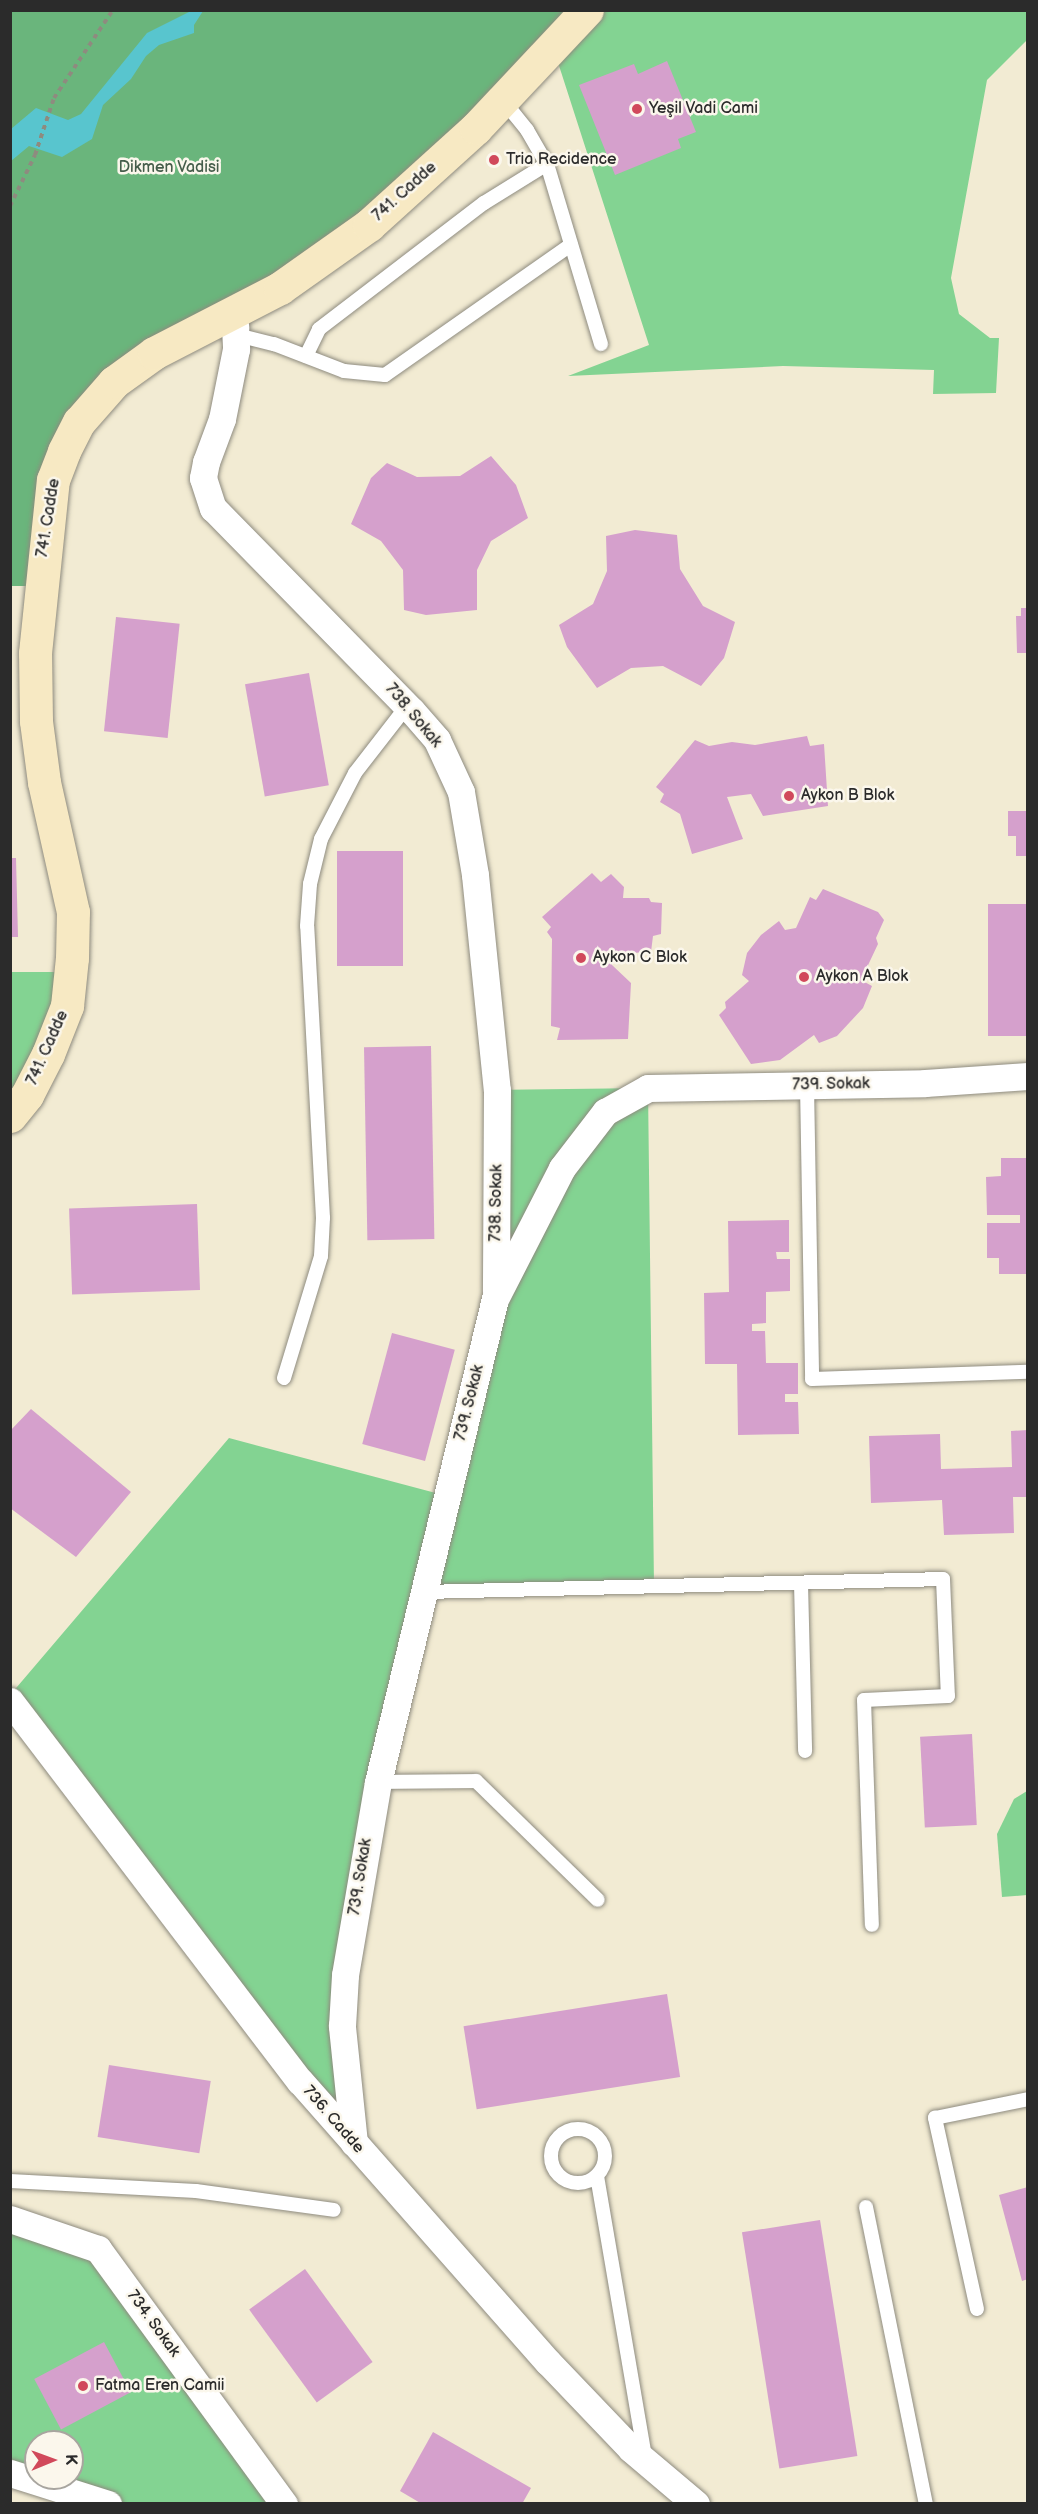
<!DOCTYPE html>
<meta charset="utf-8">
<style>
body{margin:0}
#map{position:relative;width:1038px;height:2514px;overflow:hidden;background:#f2ebd3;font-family:"Balsamiq Sans",sans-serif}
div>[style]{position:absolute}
.green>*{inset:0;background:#83d392}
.forest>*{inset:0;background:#6ab57c}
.water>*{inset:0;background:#58c5ce}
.building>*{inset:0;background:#d5a0cc;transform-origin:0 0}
.path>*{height:4px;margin-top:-2px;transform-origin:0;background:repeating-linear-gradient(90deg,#8e8b7f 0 4.5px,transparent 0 9px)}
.roads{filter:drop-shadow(0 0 2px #8e8b7f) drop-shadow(0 0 2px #8e8b7f)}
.lane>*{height:14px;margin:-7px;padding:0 7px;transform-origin:7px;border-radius:7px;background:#fff}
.lane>.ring{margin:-7px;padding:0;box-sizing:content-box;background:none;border:14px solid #fff;border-radius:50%}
.street>*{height:27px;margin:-13.5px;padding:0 13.5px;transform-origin:13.5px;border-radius:13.5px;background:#fff}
.secondary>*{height:33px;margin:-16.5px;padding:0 16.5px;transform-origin:16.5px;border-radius:16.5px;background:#f7e9c3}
.dots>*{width:16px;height:16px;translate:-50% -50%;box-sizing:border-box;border:3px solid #fbf7ec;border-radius:50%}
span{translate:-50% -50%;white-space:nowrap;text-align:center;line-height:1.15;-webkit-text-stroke:5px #fbf7ec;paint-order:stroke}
.poi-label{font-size:16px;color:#2b2b2b}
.left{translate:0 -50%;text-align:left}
.park-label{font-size:16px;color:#455d4a}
.street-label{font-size:16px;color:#2b2b2b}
.frame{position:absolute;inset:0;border:12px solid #2b2b2b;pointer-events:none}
.north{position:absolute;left:24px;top:2430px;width:60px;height:60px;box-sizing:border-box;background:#fbf7ec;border:2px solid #a8a59f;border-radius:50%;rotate:89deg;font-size:16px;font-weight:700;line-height:24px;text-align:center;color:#2b2b2b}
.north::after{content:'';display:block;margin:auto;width:21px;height:27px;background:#d1495b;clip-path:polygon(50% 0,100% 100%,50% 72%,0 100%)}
</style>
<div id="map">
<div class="green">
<i style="clip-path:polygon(10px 11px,1027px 11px,1027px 40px,987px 80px,951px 278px,959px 314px,990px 338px,999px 338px,996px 393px,933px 394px,934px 370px,783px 366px,568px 376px,649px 345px,553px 47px,114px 382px,11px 586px)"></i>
<i style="clip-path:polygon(11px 972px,71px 972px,11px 1116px)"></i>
<i style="clip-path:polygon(648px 1088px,654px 1586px,424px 1592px,345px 1975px,354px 2143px,11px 1694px,229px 1438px,447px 1496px,495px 1299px,497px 1090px)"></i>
<i style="clip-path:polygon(1027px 1791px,1027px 1895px,1002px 1897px,997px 1834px,1014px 1799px)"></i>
<i style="clip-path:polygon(evenodd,10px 2219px,98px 2249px,284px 2503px,108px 2503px,11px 2473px,10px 2219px,36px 2442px,72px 2442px,72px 2478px,36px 2478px,36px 2442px)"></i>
</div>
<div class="forest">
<i style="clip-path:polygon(10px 11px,587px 11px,476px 128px,79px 422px,39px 586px,11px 586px)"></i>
</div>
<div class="water">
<i style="clip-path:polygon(191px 11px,203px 11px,194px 25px,194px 33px,159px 45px,146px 56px,131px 79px,103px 105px,92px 139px,62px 157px,29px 146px,11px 161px,11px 129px,36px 108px,68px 120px,81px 114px,147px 33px)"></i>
</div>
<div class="building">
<i style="clip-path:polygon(667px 61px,696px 132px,678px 139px,681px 148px,615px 175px,579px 85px,634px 64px,638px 74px)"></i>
<i style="clip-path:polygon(491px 456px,516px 485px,528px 518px,491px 541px,477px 570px,477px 610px,426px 615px,404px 610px,403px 570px,381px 541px,351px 524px,371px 478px,387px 463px,417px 477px,460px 476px)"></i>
<i style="clip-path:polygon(635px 530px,677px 535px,680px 569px,703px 606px,735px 622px,724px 658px,701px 686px,663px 666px,631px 668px,597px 688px,567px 647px,559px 625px,593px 604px,607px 571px,606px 536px)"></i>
<i style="clip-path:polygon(1021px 608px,1028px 608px,1028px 653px,1017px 653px,1016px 616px,1021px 616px)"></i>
<i style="left:116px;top:617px;width:64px;height:115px;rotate:6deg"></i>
<i style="left:309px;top:673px;width:114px;height:65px;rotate:80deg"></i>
<i style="clip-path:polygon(807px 736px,810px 746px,824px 744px,828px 806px,763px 816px,751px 794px,727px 797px,743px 839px,692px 854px,680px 814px,660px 802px,664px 794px,656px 787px,695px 740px,709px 746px,732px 742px,755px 745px)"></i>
<i style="clip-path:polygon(1008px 811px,1028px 811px,1028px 856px,1016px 856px,1016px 836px,1008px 836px)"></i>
<i style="left:337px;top:851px;width:66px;height:115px"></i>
<i style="clip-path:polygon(10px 858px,16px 858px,18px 937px,10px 937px)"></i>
<i style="clip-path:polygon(592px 873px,601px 882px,611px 874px,624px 887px,623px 898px,649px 898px,651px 902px,662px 903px,661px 934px,653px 936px,651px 952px,612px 954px,612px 965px,631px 983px,628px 1039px,557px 1040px,560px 1028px,551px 1026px,552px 939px,547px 932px,551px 927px,542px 917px)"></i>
<i style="clip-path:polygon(823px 889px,878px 912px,884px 920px,876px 938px,878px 944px,861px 980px,872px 986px,863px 1008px,837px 1036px,819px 1043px,814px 1035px,780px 1060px,751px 1064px,719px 1015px,726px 1008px,725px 1002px,749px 981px,742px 975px,747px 953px,761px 935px,779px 921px,785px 930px,796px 928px,810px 897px,816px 900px)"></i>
<i style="left:1028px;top:904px;width:132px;height:40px;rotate:90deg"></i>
<i style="left:431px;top:1046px;width:193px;height:67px;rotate:89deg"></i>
<i style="clip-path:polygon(1001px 1158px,1028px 1158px,1027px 1274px,999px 1274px,999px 1258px,987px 1258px,987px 1223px,1020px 1223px,1020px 1215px,987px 1215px,986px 1177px,1001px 1176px)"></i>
<i style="left:197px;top:1204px;width:86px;height:128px;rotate:88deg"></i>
<i style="clip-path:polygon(789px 1220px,789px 1252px,776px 1252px,777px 1259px,790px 1259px,790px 1291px,766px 1292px,766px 1323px,752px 1324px,752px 1331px,765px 1331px,766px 1363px,798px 1363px,798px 1394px,785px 1394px,785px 1402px,798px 1402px,799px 1434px,738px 1435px,737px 1364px,705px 1364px,704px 1293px,729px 1292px,728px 1221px)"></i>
<i style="left:392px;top:1333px;width:65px;height:115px;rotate:15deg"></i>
<i style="clip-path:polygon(31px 1409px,131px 1492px,76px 1557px,10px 1508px,10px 1431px)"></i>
<i style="clip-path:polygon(1028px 1430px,1028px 1497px,1013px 1497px,1014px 1533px,944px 1535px,942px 1500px,871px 1503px,869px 1436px,940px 1434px,941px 1469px,1012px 1467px,1011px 1431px)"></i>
<i style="left:972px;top:1734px;width:91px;height:52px;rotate:87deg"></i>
<i style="left:667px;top:1994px;width:84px;height:206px;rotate:81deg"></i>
<i style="left:109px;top:2065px;width:103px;height:73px;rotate:9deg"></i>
<i style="clip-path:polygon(1028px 2187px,1028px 2279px,1022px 2281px,999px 2195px)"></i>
<i style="left:820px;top:2220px;width:239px;height:79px;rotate:81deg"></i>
<i style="left:305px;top:2269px;width:115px;height:69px;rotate:54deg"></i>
<i style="left:104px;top:2342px;width:57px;height:79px;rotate:62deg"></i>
<i style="clip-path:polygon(433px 2432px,531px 2488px,522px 2504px,422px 2504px,400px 2491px)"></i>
</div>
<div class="path">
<i style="left:10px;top:206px;width:57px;rotate:-63.9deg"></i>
<i style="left:35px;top:155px;width:60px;rotate:-71.6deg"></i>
<i style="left:54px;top:98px;width:106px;rotate:-56.2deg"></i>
</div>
<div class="roads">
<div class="lane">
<i style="left:502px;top:99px;width:40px;rotate:51deg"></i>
<i style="left:527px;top:130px;width:39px;rotate:60deg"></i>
<i style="left:547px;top:164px;width:188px;rotate:73.3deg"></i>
<i style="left:237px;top:335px;width:38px;rotate:14deg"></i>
<i style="left:274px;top:344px;width:75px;rotate:21.1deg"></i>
<i style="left:344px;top:371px;width:41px;rotate:5.6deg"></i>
<i style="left:385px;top:375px;width:227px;rotate:-35deg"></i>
<i style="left:306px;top:356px;width:30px;rotate:-64deg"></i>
<i style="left:319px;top:329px;width:208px;rotate:-37.4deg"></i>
<i style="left:484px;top:203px;width:74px;rotate:-31.8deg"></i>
<i style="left:807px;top:1085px;width:294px;rotate:89deg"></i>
<i style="left:812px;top:1379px;width:216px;rotate:-1.9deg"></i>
<i style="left:284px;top:1378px;width:127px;rotate:-73.1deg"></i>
<i style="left:321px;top:1256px;width:38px;rotate:-87deg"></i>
<i style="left:323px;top:1218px;width:292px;rotate:-93.1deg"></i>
<i style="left:307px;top:926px;width:42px;rotate:-85.9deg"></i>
<i style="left:310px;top:884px;width:46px;rotate:-76.3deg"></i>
<i style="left:321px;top:839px;width:74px;rotate:-62.7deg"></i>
<i style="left:355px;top:773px;width:85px;rotate:-52.2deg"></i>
<i style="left:801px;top:1583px;width:168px;rotate:88.6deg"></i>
<i style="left:424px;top:1592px;width:519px;rotate:-1.43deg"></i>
<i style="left:943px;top:1579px;width:117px;rotate:87.6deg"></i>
<i style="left:948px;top:1696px;width:84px;rotate:177.3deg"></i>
<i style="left:864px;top:1700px;width:225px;rotate:88deg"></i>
<i style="left:378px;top:1782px;width:98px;rotate:-0.6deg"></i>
<i style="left:476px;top:1781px;width:170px;rotate:44.3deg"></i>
<i class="ring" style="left:551px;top:2129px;width:40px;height:40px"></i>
<i style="left:597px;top:2176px;width:285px;rotate:80.3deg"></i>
<i style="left:10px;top:2181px;width:186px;rotate:3.1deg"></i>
<i style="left:196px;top:2191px;width:139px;rotate:7.8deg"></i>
<i style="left:866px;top:2207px;width:303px;rotate:78.6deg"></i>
<i style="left:977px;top:2309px;width:196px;rotate:-102.4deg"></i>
<i style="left:935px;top:2118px;width:95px;rotate:-11.5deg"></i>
</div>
<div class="street">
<i style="left:224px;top:316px;width:16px;rotate:45deg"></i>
<i style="left:235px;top:327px;width:22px;rotate:87deg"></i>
<i style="left:236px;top:349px;width:71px;rotate:101.3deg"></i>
<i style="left:222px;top:419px;width:46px;rotate:110.4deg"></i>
<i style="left:206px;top:462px;width:16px;rotate:101deg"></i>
<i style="left:203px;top:478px;width:32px;rotate:72deg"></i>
<i style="left:213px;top:508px;width:284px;rotate:45.6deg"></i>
<i style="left:412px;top:711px;width:38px;rotate:49deg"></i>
<i style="left:437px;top:740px;width:57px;rotate:65.2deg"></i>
<i style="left:461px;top:792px;width:84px;rotate:80.4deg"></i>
<i style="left:475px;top:875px;width:216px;rotate:84.2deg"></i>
<i style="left:497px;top:1090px;width:201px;rotate:90.3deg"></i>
<i style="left:10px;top:1701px;width:478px;rotate:52.7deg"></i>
<i style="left:300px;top:2081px;width:375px;rotate:48.6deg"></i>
<i style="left:548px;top:2362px;width:120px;rotate:46.3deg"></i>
<i style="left:631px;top:2449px;width:85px;rotate:40.2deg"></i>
<i style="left:354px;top:2143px;width:118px;rotate:-95.9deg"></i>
<i style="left:342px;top:2026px;width:51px;rotate:-86.6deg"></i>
<i style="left:345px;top:1975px;width:196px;rotate:-80.3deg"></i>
<i style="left:378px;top:1782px;width:497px;rotate:-76.4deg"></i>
<i style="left:495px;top:1299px;width:147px;rotate:-62.9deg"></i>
<i style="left:562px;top:1168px;width:71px;rotate:-52.5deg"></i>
<i style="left:605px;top:1112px;width:49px;rotate:-29.2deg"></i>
<i style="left:648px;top:1088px;width:277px;rotate:-1deg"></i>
<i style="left:925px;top:1083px;width:103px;rotate:-3.9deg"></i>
<i style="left:10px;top:2219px;width:93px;rotate:18.8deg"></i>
<i style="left:98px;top:2249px;width:316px;rotate:53.9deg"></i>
<i style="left:10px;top:2473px;width:103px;rotate:17.6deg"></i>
</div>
<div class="secondary">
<i style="left:10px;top:1116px;width:27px;rotate:-51deg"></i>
<i style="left:27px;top:1095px;width:46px;rotate:-62.9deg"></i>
<i style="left:48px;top:1054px;width:52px;rotate:-68.4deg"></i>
<i style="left:67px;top:1006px;width:48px;rotate:-84.1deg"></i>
<i style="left:72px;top:958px;width:46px;rotate:-88.8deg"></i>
<i style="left:73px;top:912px;width:133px;rotate:-102.6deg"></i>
<i style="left:44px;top:782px;width:62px;rotate:-97.5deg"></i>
<i style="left:36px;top:721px;width:68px;rotate:-90.8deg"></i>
<i style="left:35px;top:653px;width:174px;rotate:-84.1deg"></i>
<i style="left:53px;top:480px;width:31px;rotate:-69deg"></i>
<i style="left:64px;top:451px;width:33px;rotate:-63deg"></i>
<i style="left:79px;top:422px;width:53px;rotate:-48.8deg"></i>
<i style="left:114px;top:382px;width:49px;rotate:-35.9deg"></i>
<i style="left:154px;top:353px;width:142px;rotate:-27.3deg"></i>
<i style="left:280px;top:288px;width:109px;rotate:-35.3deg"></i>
<i style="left:369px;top:225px;width:144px;rotate:-42.2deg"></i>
<i style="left:476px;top:128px;width:162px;rotate:-46.8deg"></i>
</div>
</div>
<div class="dots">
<i style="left:637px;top:109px;background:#d1495b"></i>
<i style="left:494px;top:160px;background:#d1495b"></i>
<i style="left:789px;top:796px;background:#d1495b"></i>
<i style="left:581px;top:958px;background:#d1495b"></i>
<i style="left:804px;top:977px;background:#d1495b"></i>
<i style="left:83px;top:2386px;background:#d1495b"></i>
</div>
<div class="poi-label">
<span class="left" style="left:649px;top:109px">Yeşil Vadi Cami</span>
<span class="left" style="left:506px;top:160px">Tria Recidence</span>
<span class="left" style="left:801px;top:796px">Aykon B Blok</span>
<span class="left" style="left:593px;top:958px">Aykon C Blok</span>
<span class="left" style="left:816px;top:977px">Aykon A Blok</span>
<span class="left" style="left:95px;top:2386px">Fatma Eren Camii</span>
</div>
<div class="park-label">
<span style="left:169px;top:168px">Dikmen Vadisi</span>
</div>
<div class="street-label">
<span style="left:405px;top:192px;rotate:-42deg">741. Cadde</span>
<span style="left:49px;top:518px;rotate:-81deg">741. Cadde</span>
<span style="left:413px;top:716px;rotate:50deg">738. Sokak</span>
<span style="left:48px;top:1048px;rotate:-66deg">741. Cadde</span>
<span style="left:831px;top:1085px;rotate:-1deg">739. Sokak</span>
<span style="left:497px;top:1203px;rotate:-89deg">738. Sokak</span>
<span style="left:470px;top:1403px;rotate:-76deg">739. Sokak</span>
<span style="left:361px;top:1877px;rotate:-81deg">739. Sokak</span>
<span style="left:333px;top:2120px;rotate:49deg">736. Cadde</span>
<span style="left:153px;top:2324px;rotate:54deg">734. Sokak</span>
</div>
<div class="frame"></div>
<div class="north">K</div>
</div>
